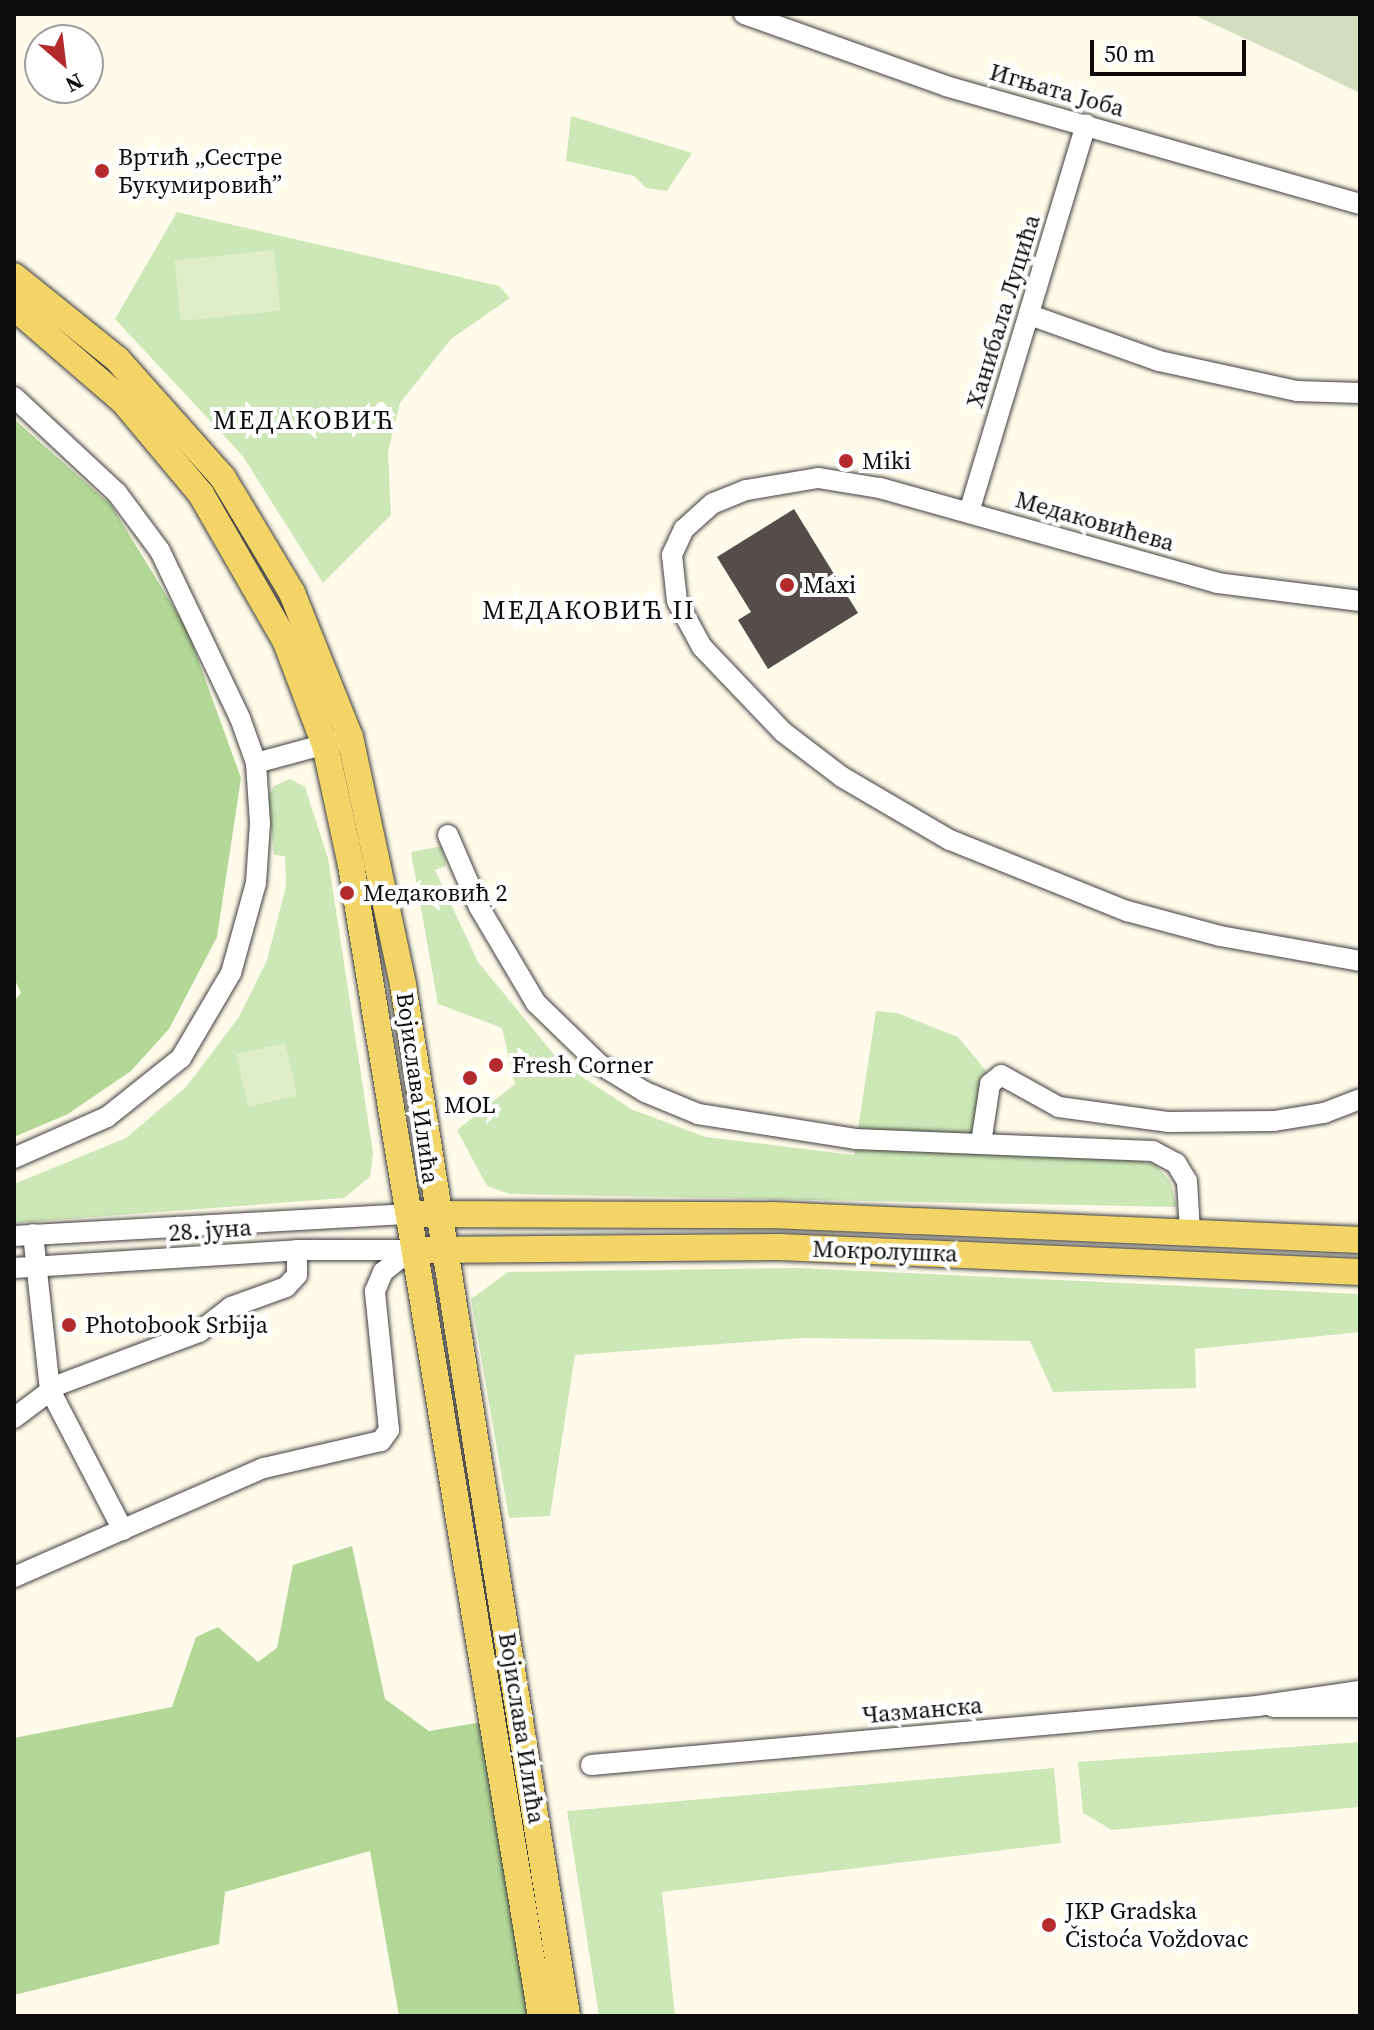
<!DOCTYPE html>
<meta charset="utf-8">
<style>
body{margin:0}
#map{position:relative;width:1374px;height:2030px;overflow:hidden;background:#fefbeb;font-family:"Source Serif 4",serif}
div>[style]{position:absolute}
.green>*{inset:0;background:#cee7b7}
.forest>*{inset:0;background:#b2d797}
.cemetery>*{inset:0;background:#d3debe}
.pitch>*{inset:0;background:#e0eec8;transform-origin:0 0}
.building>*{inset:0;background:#544d49}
.roads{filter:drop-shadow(0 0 2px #3f3f3f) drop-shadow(0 0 2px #3f3f3f)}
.minor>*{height:20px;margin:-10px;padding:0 10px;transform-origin:10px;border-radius:10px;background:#fff}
.major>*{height:26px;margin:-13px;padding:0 13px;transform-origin:13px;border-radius:13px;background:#f3d467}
.dots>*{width:22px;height:22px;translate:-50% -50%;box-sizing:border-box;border:4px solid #fff;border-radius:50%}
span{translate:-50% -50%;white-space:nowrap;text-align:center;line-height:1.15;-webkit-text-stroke:8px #fff;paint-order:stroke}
.street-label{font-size:24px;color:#0c0c0c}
.poi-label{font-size:24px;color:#0c0c0c}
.left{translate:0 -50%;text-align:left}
.neighbourhood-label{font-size:26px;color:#0c0c0c;letter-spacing:2px}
.frame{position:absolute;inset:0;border:16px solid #0c0c0c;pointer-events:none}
.north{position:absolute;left:24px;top:24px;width:80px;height:80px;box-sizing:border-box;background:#fff;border:2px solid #9e9e9e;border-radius:50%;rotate:152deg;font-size:22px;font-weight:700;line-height:32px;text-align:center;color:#0c0c0c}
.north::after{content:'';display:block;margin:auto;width:28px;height:36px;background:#b52a2d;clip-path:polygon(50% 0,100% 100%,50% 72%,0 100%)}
.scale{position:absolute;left:1090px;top:40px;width:156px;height:36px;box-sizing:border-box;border:4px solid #0c0c0c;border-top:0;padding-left:10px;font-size:24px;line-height:28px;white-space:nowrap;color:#0c0c0c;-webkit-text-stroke:6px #fff;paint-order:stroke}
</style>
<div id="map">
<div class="green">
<i style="clip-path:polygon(571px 116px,692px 153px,667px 191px,646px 188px,634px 176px,566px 161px)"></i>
<i style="clip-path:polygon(177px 212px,499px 286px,510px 298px,451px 339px,400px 403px,388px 452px,391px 515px,323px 583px,242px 455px,115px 319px)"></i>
<i style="clip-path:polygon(290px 779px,305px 787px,328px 858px,373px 1153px,370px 1177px,344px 1198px,14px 1223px,14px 1184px,126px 1138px,186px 1087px,239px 1017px,267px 960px,286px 887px,285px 856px,274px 855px,268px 797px,274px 786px)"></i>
<i style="clip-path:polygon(442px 846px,446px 866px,435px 870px,478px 962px,561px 1063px,633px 1110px,706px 1137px,854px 1155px,876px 1011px,897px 1013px,958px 1037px,987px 1072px,973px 1149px,1127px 1157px,1155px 1165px,1170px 1181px,1177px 1207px,510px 1194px,487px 1186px,457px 1130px,515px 1084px,502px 1028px,438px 1004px,411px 852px)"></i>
<i style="clip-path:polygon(799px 1268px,1360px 1294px,1360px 1332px,1195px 1349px,1196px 1388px,1053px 1392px,1030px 1341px,801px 1338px,575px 1355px,550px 1516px,509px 1518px,471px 1299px,508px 1272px)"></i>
<i style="clip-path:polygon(1360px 1742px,1360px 1807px,1112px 1830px,1083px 1813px,1078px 1762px)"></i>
<i style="clip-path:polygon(1054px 1768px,1061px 1843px,662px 1892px,675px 2016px,599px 2016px,567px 1811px)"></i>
</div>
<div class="forest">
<i style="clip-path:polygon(14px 419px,111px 505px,187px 629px,241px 778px,217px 937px,169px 1029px,131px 1071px,68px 1114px,14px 1137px,14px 1001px,21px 993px,14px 978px)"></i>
<i style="clip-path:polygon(352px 1546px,385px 1699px,429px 1731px,482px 1722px,528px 2016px,399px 2016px,370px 1851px,225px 1892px,219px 1944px,14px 1995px,14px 1738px,172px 1707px,196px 1637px,218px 1627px,258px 1662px,277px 1648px,293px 1565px)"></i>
</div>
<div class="cemetery">
<i style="clip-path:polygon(1192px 14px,1360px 14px,1360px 93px,1298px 63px)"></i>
</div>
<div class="pitch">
<i style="left:274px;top:250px;width:61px;height:100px;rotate:84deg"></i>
<i style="left:285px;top:1043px;width:54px;height:50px;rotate:77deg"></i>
</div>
<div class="building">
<i style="clip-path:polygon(794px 509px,858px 613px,768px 669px,738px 620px,751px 612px,717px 557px)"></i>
</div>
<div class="roads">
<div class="minor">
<i style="left:744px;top:14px;width:214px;rotate:19.6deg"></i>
<i style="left:946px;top:86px;width:430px;rotate:15.9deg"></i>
<i style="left:1030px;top:315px;width:137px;rotate:19.6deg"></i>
<i style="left:1159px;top:361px;width:141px;rotate:12.3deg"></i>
<i style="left:1297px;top:391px;width:63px;rotate:1.8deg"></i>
<i style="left:14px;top:397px;width:141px;rotate:43deg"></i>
<i style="left:117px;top:493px;width:72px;rotate:53.4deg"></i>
<i style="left:160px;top:551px;width:185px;rotate:64.4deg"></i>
<i style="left:240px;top:718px;width:48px;rotate:70.4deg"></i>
<i style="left:256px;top:763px;width:60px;rotate:86.2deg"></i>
<i style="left:260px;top:823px;width:60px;rotate:93.8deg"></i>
<i style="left:256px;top:883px;width:93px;rotate:105.5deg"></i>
<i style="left:231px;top:973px;width:99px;rotate:120.5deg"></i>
<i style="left:181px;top:1058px;width:95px;rotate:141.4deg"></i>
<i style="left:107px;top:1117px;width:102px;rotate:156.2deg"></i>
<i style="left:969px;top:512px;width:405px;rotate:-73.2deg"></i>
<i style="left:1360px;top:601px;width:143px;rotate:-172.8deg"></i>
<i style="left:1218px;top:583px;width:352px;rotate:-164.3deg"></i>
<i style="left:879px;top:488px;width:62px;rotate:-170.7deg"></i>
<i style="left:818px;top:478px;width:73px;rotate:170.5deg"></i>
<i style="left:746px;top:490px;width:35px;rotate:158deg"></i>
<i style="left:713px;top:503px;width:39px;rotate:138deg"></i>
<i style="left:684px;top:529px;width:29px;rotate:115deg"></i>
<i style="left:672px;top:555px;width:46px;rotate:83.8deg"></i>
<i style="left:677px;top:601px;width:52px;rotate:61.5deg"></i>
<i style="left:702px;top:647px;width:117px;rotate:46.4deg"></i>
<i style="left:783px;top:732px;width:74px;rotate:37.3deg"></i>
<i style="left:842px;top:777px;width:125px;rotate:30.3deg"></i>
<i style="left:950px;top:840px;width:191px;rotate:21.9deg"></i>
<i style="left:1127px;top:911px;width:96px;rotate:15deg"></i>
<i style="left:1220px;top:936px;width:142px;rotate:10.1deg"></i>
<i style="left:256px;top:763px;width:84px;rotate:-15.2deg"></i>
<i style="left:448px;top:835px;width:78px;rotate:66.7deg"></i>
<i style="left:479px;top:907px;width:112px;rotate:59.3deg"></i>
<i style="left:536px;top:1003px;width:88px;rotate:44.1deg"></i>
<i style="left:599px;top:1064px;width:54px;rotate:31.3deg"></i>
<i style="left:645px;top:1092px;width:57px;rotate:22.5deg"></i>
<i style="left:698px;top:1114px;width:159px;rotate:9deg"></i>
<i style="left:855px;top:1139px;width:298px;rotate:2.3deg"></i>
<i style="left:1153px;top:1151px;width:26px;rotate:28deg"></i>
<i style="left:1176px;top:1163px;width:21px;rotate:59deg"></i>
<i style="left:1187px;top:1181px;width:50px;rotate:86.6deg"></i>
<i style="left:981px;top:1143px;width:60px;rotate:-81.3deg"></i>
<i style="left:990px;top:1084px;width:14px;rotate:-39deg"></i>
<i style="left:1001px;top:1075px;width:66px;rotate:28.9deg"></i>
<i style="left:1059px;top:1107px;width:111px;rotate:7.8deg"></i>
<i style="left:1169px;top:1122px;width:105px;rotate:-0.5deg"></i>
<i style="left:1274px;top:1121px;width:51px;rotate:-9.1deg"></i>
<i style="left:1324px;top:1113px;width:39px;rotate:-21deg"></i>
<i style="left:33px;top:1234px;width:157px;rotate:83.8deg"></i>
<i style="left:50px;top:1390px;width:158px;rotate:62.5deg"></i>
<i style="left:14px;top:1236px;width:392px;rotate:-3.2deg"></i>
<i style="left:14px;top:1268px;width:284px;rotate:-3.6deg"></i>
<i style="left:297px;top:1250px;width:113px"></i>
<i style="left:14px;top:1418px;width:55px;rotate:-36.9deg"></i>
<i style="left:58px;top:1385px;width:151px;rotate:-20.6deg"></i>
<i style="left:199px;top:1332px;width:41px;rotate:-38deg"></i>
<i style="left:231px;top:1307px;width:59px;rotate:-20deg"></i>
<i style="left:286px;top:1287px;width:16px;rotate:-47deg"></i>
<i style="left:297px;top:1275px;width:25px;rotate:-90deg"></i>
<i style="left:14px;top:1577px;width:273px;rotate:-23.6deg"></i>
<i style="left:264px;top:1468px;width:120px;rotate:-13deg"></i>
<i style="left:381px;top:1441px;width:14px;rotate:-54deg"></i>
<i style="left:389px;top:1430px;width:140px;rotate:-95.8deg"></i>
<i style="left:375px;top:1291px;width:21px;rotate:-67deg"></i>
<i style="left:383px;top:1272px;width:35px;rotate:-39deg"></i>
<i style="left:1273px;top:1707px;width:87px"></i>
<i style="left:591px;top:1765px;width:669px;rotate:-5.06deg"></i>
<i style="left:1257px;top:1706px;width:104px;rotate:-8.3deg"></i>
</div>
<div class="major">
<i style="left:14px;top:276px;width:132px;rotate:38.9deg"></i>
<i style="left:117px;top:359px;width:159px;rotate:48.3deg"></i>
<i style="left:223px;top:478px;width:134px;rotate:59deg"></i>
<i style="left:292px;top:593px;width:155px;rotate:68.1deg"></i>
<i style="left:350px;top:737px;width:254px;rotate:77.9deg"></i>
<i style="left:403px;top:985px;width:1044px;rotate:80.96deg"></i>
<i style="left:14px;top:307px;width:145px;rotate:40.8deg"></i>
<i style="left:124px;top:402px;width:120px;rotate:50.1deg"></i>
<i style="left:201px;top:494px;width:171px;rotate:60.1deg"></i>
<i style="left:286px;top:642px;width:110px;rotate:69.3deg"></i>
<i style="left:325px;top:745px;width:123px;rotate:77.8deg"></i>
<i style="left:351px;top:865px;width:1167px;rotate:80.63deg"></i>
<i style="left:420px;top:1214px;width:352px;rotate:0.2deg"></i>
<i style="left:772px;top:1215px;width:589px;rotate:2.43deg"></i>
<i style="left:426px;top:1250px;width:353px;rotate:-0.5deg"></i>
<i style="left:779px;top:1247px;width:582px;rotate:2.46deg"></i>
</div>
</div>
<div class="dots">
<i style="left:102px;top:171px;background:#b52a2d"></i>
<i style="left:846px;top:461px;background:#b52a2d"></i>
<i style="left:787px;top:585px;background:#b52a2d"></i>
<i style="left:347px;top:893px;background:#b52a2d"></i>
<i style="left:496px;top:1065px;background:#b52a2d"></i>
<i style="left:470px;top:1078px;background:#b52a2d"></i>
<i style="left:69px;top:1325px;background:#b52a2d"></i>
<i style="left:1049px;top:1925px;background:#b52a2d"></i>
</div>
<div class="street-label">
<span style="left:1057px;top:90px;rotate:16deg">Игњата Јоба</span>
<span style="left:1003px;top:311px;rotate:-73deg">Ханибала Луцића</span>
<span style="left:1095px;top:521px;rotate:16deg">Медаковићева</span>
<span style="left:418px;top:1088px;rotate:82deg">Војислава Илића</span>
<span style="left:210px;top:1230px;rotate:-4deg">28. јуна</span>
<span style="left:885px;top:1251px;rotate:2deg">Мокролушка</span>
<span style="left:922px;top:1710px;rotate:-5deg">Чазманска</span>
<span style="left:522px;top:1728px;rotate:81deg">Војислава Илића</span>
</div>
<div class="poi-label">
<span class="left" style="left:118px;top:171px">Вртић „Сестре<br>Букумировић”</span>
<span class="left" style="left:862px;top:461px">Miki</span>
<span class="left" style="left:803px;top:585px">Maxi</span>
<span class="left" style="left:363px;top:893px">Медаковић 2</span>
<span class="left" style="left:512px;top:1065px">Fresh Corner</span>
<span style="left:470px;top:1105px">MOL</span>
<span class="left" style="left:85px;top:1325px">Photobook Srbija</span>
<span class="left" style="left:1065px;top:1925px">JKP Gradska<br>Čistoća Voždovac</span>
</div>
<div class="neighbourhood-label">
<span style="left:304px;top:421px">МЕДАКОВИЋ</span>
<span style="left:589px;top:611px">МЕДАКОВИЋ II</span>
</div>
<div class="frame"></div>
<div class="north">N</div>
<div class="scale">50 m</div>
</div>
